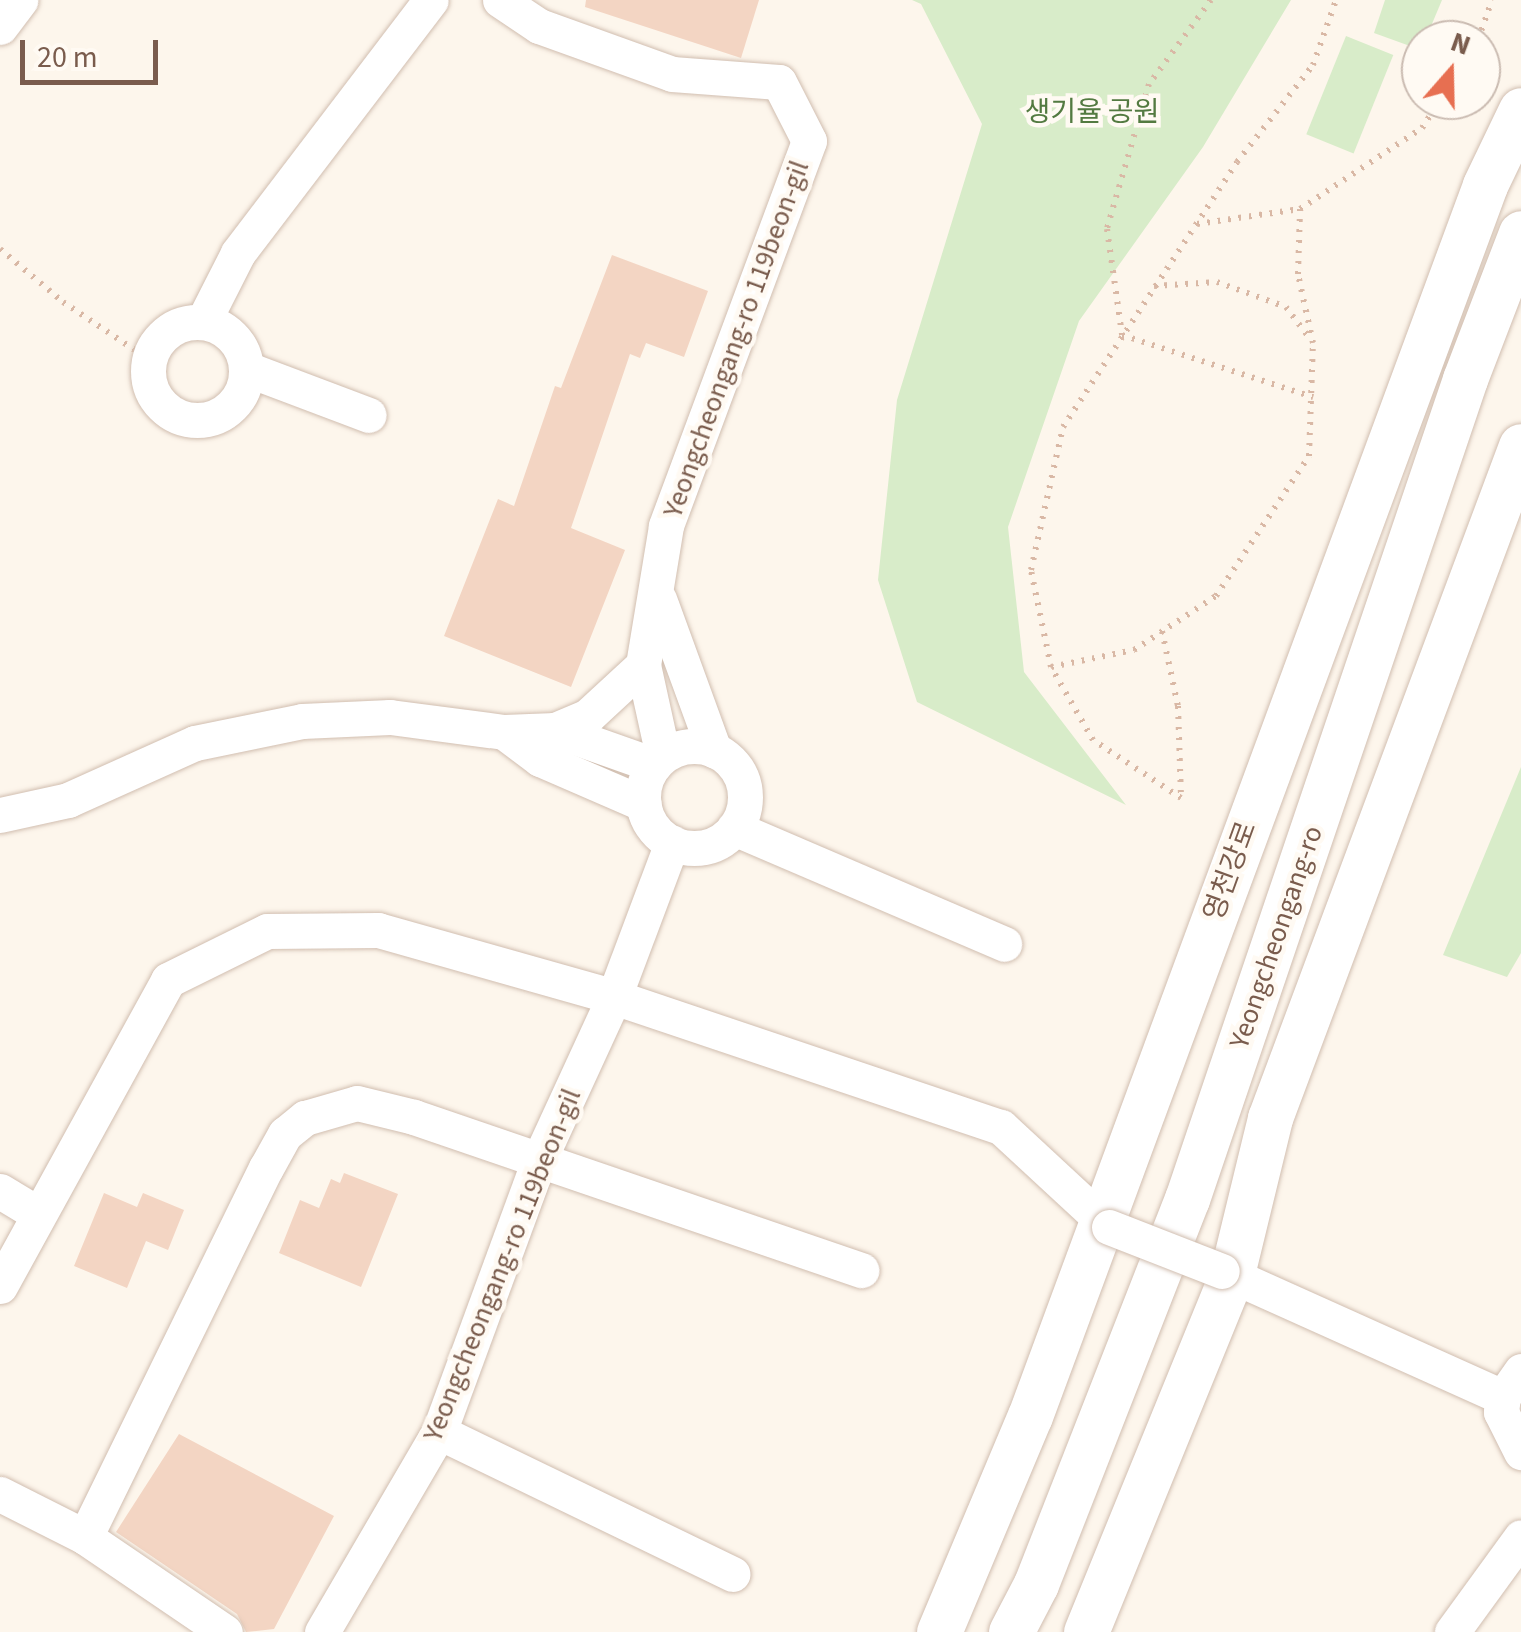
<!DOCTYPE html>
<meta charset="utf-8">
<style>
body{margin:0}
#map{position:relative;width:1521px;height:1632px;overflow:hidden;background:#fdf6ec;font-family:"Source Sans 3","Noto Sans KR",sans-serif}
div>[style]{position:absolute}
.green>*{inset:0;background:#d8ecc9;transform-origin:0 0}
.building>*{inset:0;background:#f3d5c3}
.path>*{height:6px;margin-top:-3px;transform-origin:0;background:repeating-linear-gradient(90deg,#d9b8a5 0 2.5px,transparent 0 10.5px)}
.roads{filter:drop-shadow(0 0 2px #d1beb0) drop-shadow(0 0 2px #d1beb0)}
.minor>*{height:35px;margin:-17.5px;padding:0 17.5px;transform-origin:17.5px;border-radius:17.5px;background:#fff}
.minor>.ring{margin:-17.5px;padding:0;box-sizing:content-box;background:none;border:35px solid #fff;border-radius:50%}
.tertiary>*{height:45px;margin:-22.5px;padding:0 22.5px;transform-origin:22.5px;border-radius:22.5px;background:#fff}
.bridges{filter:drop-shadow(0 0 2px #d1beb0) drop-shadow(0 0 2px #d1beb0)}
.minor-bridge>*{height:35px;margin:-17.5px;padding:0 17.5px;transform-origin:17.5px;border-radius:17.5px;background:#fff}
span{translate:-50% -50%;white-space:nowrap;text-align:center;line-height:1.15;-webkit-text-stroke:9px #fffaf3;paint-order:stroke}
.park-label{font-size:28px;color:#537a41}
.street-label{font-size:28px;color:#7a5c4d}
.north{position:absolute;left:1401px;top:20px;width:100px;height:100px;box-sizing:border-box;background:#fffaf3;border:2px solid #cabbb1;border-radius:50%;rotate:20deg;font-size:28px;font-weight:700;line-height:40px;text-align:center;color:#7a5c4d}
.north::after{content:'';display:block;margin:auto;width:35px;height:45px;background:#e76f51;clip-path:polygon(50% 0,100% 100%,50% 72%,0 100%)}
.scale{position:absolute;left:20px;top:40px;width:138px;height:45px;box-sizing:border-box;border:5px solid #7a5c4d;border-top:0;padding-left:12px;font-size:30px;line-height:35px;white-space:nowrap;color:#7a5c4d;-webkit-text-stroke:8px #fffaf3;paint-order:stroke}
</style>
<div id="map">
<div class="green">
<i style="clip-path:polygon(912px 0,1291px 0,1203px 147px,1079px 321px,1008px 527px,1024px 672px,1126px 805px,917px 702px,878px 580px,897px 400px,982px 124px,921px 4px)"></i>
<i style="clip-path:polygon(1385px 0,1442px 0,1421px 50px,1374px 33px)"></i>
<i style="left:1346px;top:36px;width:51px;height:106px;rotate:22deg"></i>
<i style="clip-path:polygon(1521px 767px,1521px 953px,1507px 977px,1443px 955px)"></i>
</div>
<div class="building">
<i style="clip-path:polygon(586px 0,759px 0,741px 58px,585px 7px)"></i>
<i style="clip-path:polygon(612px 255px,708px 291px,684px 357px,646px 343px,640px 358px,630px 354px,571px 528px,625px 550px,571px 687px,444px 636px,498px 499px,514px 506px,555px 386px,561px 388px)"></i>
<i style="clip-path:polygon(344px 1173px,398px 1194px,361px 1287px,279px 1253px,300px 1200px,319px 1208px,331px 1179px,340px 1183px)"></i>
<i style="clip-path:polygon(104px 1193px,137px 1207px,143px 1193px,184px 1210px,168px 1250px,146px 1241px,127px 1288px,74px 1266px)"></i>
<i style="clip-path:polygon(179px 1434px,334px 1516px,274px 1629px,246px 1632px,237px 1614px,116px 1532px)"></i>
</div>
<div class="path">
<i style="left:1211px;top:0;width:104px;rotate:126.4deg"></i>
<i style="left:1149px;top:84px;width:151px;rotate:106.2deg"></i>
<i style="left:1107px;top:229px;width:107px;rotate:81.9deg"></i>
<i style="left:1122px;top:335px;width:201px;rotate:18deg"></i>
<i style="left:1478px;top:40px;width:42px;rotate:-70.7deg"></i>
<i style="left:1197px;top:224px;width:104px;rotate:-8.3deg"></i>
<i style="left:1300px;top:209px;width:146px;rotate:-33.6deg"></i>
<i style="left:1422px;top:128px;width:33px;rotate:-57deg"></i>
<i style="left:0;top:249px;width:82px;rotate:40.1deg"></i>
<i style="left:63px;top:302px;width:102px;rotate:33.8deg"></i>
<i style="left:1154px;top:286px;width:63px;rotate:-3.6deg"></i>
<i style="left:1217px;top:282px;width:73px;rotate:19.9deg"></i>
<i style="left:1286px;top:307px;width:41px;rotate:52.9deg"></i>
<i style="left:1162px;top:631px;width:77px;rotate:78deg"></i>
<i style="left:1178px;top:706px;width:92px;rotate:88.1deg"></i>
<i style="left:1051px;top:667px;width:85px;rotate:-11.6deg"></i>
<i style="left:1134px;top:650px;width:98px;rotate:-33.4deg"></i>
<i style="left:1216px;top:596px;width:168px;rotate:-56.4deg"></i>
<i style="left:1309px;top:456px;width:113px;rotate:-88deg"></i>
<i style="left:1313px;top:343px;width:71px;rotate:-102.3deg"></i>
<i style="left:1298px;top:274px;width:65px;rotate:-88.2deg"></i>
<i style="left:1181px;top:798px;width:105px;rotate:-146.6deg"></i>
<i style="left:1093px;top:740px;width:84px;rotate:-119.9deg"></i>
<i style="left:1051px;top:667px;width:99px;rotate:-101.7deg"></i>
<i style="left:1031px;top:570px;width:147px;rotate:-77.4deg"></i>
<i style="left:1063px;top:427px;width:317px;rotate:-56.7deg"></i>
<i style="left:1237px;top:162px;width:123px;rotate:-51.9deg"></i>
<i style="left:1313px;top:65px;width:69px;rotate:-70.5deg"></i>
</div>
<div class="roads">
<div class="minor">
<i style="left:500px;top:0;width:47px;rotate:33.7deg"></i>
<i style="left:539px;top:26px;width:141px;rotate:19.8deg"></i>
<i style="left:672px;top:74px;width:107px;rotate:4.3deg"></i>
<i style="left:779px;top:82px;width:66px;rotate:63deg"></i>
<i style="left:809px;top:141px;width:411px;rotate:110.4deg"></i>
<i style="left:666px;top:526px;width:141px;rotate:99.4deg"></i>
<i style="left:643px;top:665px;width:75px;rotate:137.2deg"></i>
<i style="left:588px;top:716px;width:36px;rotate:157deg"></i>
<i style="left:0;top:27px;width:34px;rotate:-53deg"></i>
<i class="ring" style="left:148px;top:322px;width:63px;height:63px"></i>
<i style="left:203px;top:322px;width:77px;rotate:-63.1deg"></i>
<i style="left:238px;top:253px;width:318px;rotate:-52.7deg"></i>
<i style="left:247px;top:369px;width:130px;rotate:20.7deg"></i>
<i style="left:659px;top:599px;width:161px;rotate:70deg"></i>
<i style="left:643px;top:665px;width:93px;rotate:77.6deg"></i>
<i style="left:504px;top:732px;width:45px;rotate:36.9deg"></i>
<i style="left:540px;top:759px;width:113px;rotate:23.4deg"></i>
<i class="ring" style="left:643px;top:746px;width:67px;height:67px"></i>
<i style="left:0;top:815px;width:70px;rotate:-12.4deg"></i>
<i style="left:68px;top:800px;width:139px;rotate:-24.2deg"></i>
<i style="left:195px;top:743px;width:109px;rotate:-11.6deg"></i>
<i style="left:302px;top:721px;width:88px;rotate:-2.6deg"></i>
<i style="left:390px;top:717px;width:115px;rotate:7.5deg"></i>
<i style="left:504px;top:732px;width:51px;rotate:-2.2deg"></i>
<i style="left:555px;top:730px;width:105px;rotate:19.5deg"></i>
<i style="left:734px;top:828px;width:294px;rotate:23.2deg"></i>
<i style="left:0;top:1191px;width:44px;rotate:31.2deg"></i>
<i style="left:1222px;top:1271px;width:308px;rotate:24.2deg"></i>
<i style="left:0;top:1286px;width:349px;rotate:-61.2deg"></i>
<i style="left:168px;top:980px;width:110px;rotate:-26.3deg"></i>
<i style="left:267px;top:931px;width:111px;rotate:-0.5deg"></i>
<i style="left:378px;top:930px;width:245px;rotate:15.8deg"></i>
<i style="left:614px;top:997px;width:408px;rotate:18.6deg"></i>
<i style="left:1001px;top:1127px;width:147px;rotate:42.8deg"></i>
<i style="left:1521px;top:1371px;width:32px;rotate:125deg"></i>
<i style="left:1503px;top:1397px;width:15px;rotate:98deg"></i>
<i style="left:1501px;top:1412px;width:45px;rotate:63.4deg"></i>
<i style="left:439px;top:1432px;width:326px;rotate:25.8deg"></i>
<i style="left:0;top:1494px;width:95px;rotate:26.8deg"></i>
<i style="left:85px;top:1537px;width:169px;rotate:34.2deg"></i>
<i style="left:85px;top:1537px;width:411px;rotate:-63.9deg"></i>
<i style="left:266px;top:1168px;width:39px;rotate:-61deg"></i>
<i style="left:285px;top:1134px;width:26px;rotate:-39deg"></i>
<i style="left:305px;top:1118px;width:54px;rotate:-16.1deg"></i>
<i style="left:357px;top:1103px;width:59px;rotate:13.8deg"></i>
<i style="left:414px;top:1117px;width:473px;rotate:18.9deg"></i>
<i style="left:322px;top:1632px;width:232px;rotate:-59.7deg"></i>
<i style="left:439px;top:1432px;width:292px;rotate:-69.8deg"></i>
<i style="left:540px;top:1158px;width:177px;rotate:-65.3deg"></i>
<i style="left:614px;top:997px;width:165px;rotate:-69.4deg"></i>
<i style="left:1452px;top:1632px;width:117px;rotate:-54deg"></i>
</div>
<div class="tertiary">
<i style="left:939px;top:1632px;width:234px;rotate:-67.2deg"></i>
<i style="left:1030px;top:1416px;width:1312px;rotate:-69.71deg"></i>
<i style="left:1485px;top:185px;width:83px;rotate:-64.4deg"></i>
<i style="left:1011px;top:1632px;width:54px;rotate:-62.5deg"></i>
<i style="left:1036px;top:1584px;width:414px;rotate:-68.6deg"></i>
<i style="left:1187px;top:1199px;width:866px;rotate:-71.27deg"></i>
<i style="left:1465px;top:379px;width:156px;rotate:-69deg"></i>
<i style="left:1086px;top:1632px;width:387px;rotate:-67.8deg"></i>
<i style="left:1232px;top:1274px;width:161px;rotate:-76.3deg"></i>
<i style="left:1270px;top:1118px;width:717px;rotate:-69.52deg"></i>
</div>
</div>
<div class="bridges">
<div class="minor-bridge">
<i style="left:1109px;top:1227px;width:121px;rotate:21.3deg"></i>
</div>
</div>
<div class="park-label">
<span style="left:1092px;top:112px">생기율 공원</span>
</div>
<div class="street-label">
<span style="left:736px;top:339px;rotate:-70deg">Yeongcheongang-ro 119beon-gil</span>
<span style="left:1230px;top:871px;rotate:-70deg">영천강로</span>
<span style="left:1276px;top:937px;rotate:-71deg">Yeongcheongang-ro</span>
<span style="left:502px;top:1265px;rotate:-68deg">Yeongcheongang-ro 119beon-gil</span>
</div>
<div class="north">N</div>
<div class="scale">20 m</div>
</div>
